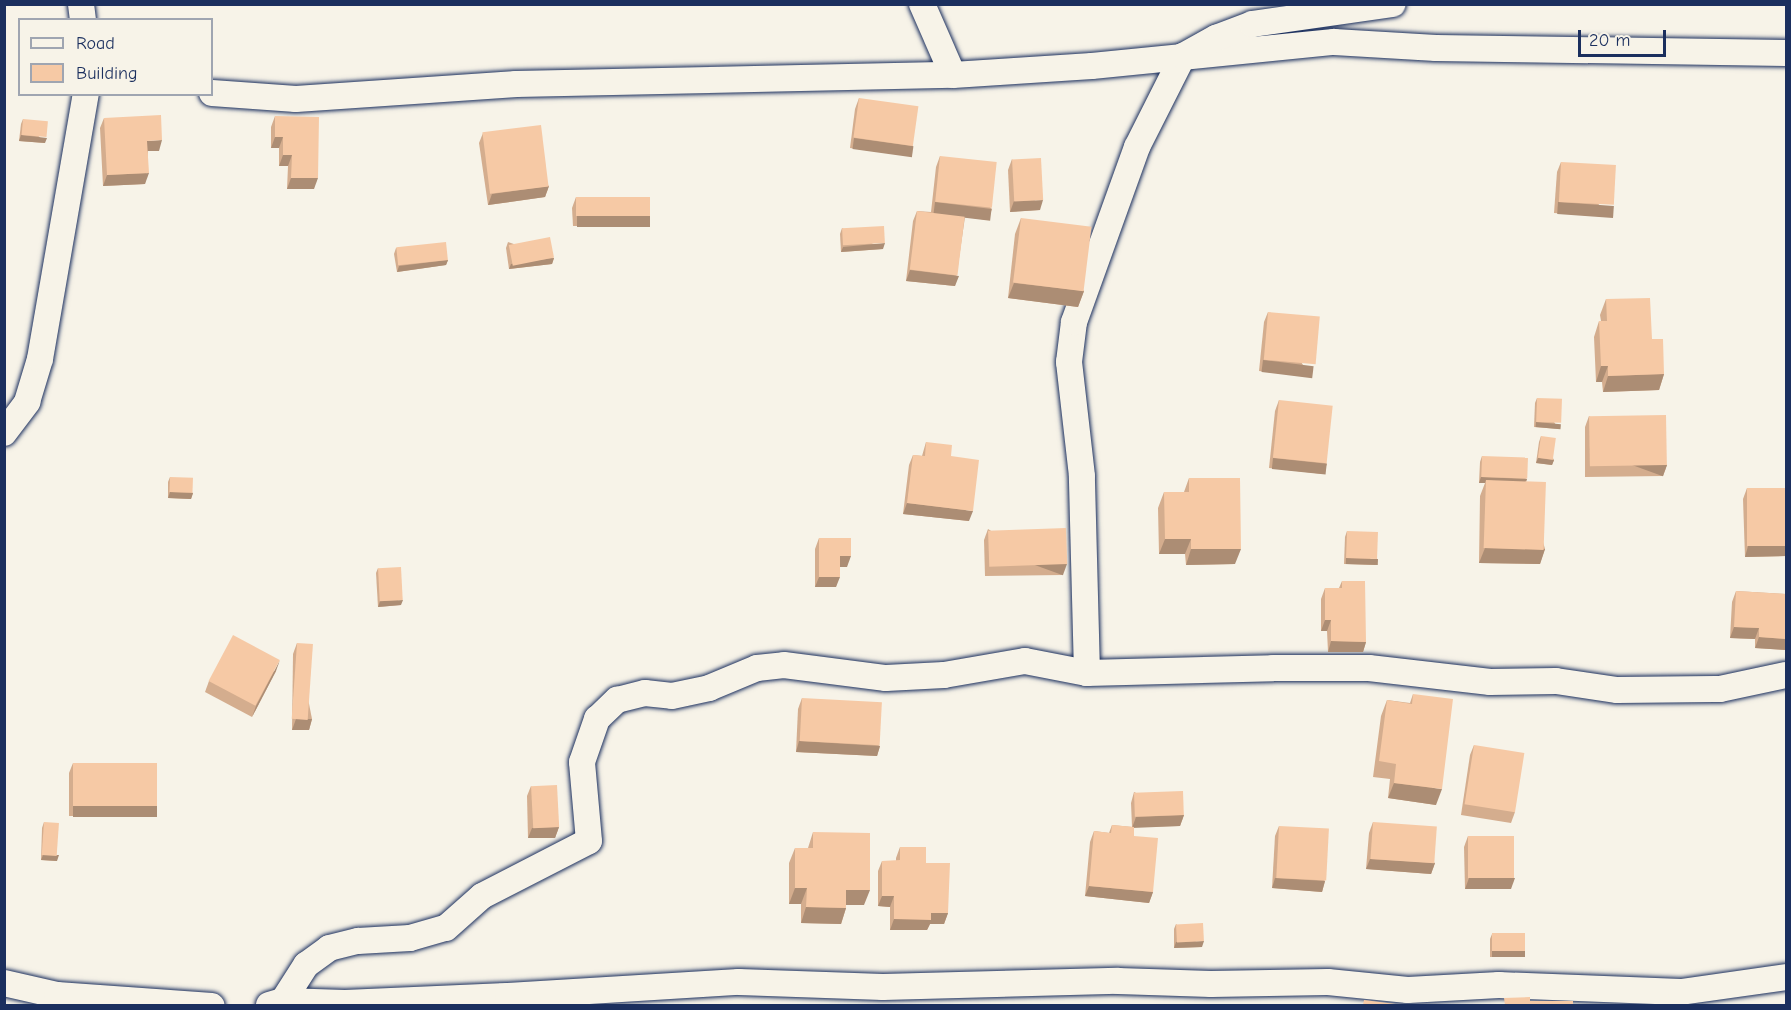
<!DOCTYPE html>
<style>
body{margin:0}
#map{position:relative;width:1791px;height:1010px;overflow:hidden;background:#f7f3e8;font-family:"Comic Neue",sans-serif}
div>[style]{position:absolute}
.roads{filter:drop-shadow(0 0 2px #1b2f5e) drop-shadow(0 0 2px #1b2f5e)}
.minor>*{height:26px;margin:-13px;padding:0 13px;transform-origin:13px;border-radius:13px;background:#f7f3e8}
.wall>*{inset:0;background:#d4ad8e}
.shaded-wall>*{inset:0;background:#ac8d74;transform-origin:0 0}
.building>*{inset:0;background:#f6c9a5;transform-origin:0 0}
span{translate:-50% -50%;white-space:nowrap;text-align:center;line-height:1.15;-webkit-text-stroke:4.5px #f7f3e8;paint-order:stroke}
.frame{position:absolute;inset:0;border:6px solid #1b2f5e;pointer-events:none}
.legend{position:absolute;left:18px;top:18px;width:195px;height:78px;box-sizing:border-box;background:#f7f3e8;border:2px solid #9fa5b1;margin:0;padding:8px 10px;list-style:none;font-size:18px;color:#1b2f5e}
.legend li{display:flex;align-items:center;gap:12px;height:30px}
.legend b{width:30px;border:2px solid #9fa5b1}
.scale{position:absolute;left:1578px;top:30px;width:88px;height:27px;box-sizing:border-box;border:3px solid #1b2f5e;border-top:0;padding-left:8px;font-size:18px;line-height:21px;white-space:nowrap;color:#1b2f5e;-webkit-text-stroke:4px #f7f3e8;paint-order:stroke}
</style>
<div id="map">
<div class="roads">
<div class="minor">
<i style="left:81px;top:4px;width:16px;rotate:83deg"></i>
<i style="left:922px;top:4px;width:77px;rotate:66.4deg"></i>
<i style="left:212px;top:93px;width:84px;rotate:4.1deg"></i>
<i style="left:296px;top:99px;width:221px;rotate:-3.9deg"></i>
<i style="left:516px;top:84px;width:437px;rotate:-1.2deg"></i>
<i style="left:953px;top:75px;width:139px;rotate:-3.7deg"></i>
<i style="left:1092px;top:66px;width:243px;rotate:-5.7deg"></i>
<i style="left:1334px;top:42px;width:102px;rotate:3.4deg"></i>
<i style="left:1436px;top:48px;width:350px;rotate:0.8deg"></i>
<i style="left:4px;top:433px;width:39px;rotate:-53deg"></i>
<i style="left:27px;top:402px;width:45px;rotate:-73.2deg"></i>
<i style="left:40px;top:359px;width:269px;rotate:-80.2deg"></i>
<i style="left:1087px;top:673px;width:197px;rotate:-91.5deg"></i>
<i style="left:1082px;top:476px;width:115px;rotate:-96.5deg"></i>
<i style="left:1069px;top:362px;width:40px;rotate:-82.9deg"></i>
<i style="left:1074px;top:322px;width:186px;rotate:-70.2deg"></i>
<i style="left:1137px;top:147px;width:102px;rotate:-63.2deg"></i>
<i style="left:1183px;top:56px;width:38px;rotate:-29deg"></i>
<i style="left:1216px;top:38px;width:39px;rotate:-21deg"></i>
<i style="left:1252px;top:24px;width:142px;rotate:-8.1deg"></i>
<i style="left:4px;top:983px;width:54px;rotate:12.8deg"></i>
<i style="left:57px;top:995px;width:155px;rotate:4.1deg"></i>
<i style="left:283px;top:1001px;width:43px;rotate:-57.4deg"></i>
<i style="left:306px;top:965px;width:29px;rotate:-36deg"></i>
<i style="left:329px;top:948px;width:30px;rotate:-14deg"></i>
<i style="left:358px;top:941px;width:52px;rotate:-3.3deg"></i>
<i style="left:410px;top:938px;width:37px;rotate:-16deg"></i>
<i style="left:446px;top:928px;width:48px;rotate:-41.6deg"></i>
<i style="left:482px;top:896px;width:120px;rotate:-27.2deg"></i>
<i style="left:589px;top:841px;width:79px;rotate:-95.1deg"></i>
<i style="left:582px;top:762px;width:46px;rotate:-70.8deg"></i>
<i style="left:597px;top:719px;width:28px;rotate:-44deg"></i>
<i style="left:617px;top:700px;width:29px;rotate:-14deg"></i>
<i style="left:645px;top:693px;width:27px;rotate:6deg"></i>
<i style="left:672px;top:696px;width:38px;rotate:-12deg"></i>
<i style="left:709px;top:688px;width:52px;rotate:-22.6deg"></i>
<i style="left:757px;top:668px;width:27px;rotate:-6deg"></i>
<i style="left:784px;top:665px;width:103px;rotate:7.3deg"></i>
<i style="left:886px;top:678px;width:58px;rotate:-3deg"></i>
<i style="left:944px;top:675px;width:82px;rotate:-9.8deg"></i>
<i style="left:1025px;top:661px;width:63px;rotate:11deg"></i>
<i style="left:1087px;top:673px;width:186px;rotate:-1.5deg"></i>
<i style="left:1273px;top:668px;width:96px"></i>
<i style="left:1369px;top:668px;width:122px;rotate:6.6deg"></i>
<i style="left:1490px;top:682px;width:66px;rotate:-0.9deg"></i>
<i style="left:1556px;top:681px;width:62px;rotate:8.4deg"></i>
<i style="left:1617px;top:690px;width:103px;rotate:-0.6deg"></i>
<i style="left:1720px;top:689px;width:67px;rotate:-12deg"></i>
<i style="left:269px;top:1005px;width:15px;rotate:-16deg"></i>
<i style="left:283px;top:1001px;width:62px;rotate:1.8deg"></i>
<i style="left:345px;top:1003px;width:163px;rotate:-2.5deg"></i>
<i style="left:508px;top:996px;width:231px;rotate:-3.5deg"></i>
<i style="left:739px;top:982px;width:144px;rotate:2deg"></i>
<i style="left:883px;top:987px;width:235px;rotate:-1.5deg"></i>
<i style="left:1118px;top:981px;width:93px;rotate:1.8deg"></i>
<i style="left:1211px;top:984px;width:117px;rotate:-1deg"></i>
<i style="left:1328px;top:982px;width:80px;rotate:5.7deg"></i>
<i style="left:1408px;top:990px;width:91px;rotate:-3.1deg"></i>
<i style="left:1499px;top:985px;width:182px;rotate:2.2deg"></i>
<i style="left:1681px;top:992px;width:106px;rotate:-8.1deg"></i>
</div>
</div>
<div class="wall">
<i style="clip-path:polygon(859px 98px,913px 146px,909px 156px,850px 148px,855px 109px)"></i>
<i style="clip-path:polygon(275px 116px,314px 189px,287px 189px,288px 166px,279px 166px,279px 148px,271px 148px,271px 127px)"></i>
<i style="clip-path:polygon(104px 118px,159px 151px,148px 151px,145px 184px,103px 186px,100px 128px)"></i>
<i style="clip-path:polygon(23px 119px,45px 143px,19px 141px,21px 124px)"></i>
<i style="clip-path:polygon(483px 133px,549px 186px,545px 197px,488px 205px,479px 143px)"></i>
<i style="clip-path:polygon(940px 156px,992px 209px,988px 220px,965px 217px,955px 286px,906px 281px,913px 221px,917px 211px,931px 212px,936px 167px)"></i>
<i style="clip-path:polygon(1012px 159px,1040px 210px,1010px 212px,1008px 170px)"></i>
<i style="clip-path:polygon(1561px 162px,1610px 217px,1554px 213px,1557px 172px)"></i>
<i style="clip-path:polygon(576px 197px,650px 216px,646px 226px,573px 226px,572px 208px)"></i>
<i style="clip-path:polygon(1021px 218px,1084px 291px,1078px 307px,1008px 298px,1015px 234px)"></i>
<i style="clip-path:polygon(842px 228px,883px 249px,841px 252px,840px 234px)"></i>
<i style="clip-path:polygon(508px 242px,554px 258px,552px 264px,509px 269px,506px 248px)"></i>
<i style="clip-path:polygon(396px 248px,448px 260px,446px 265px,397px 272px,394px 254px)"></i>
<i style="clip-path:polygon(1606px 299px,1652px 339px,1664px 374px,1659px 390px,1603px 392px,1602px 382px,1596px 382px,1594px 337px,1599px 321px,1601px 321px,1600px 315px)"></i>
<i style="clip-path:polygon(1268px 312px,1311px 377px,1259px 371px,1264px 322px)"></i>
<i style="clip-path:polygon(1537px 398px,1559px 429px,1534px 427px,1535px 403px)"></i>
<i style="clip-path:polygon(1279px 400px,1327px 464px,1323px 474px,1269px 468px,1275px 411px)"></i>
<i style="clip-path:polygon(1589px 416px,1667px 465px,1663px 476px,1585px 477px,1585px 427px)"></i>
<i style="clip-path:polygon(1541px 436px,1554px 460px,1552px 465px,1536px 463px,1539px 442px)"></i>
<i style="clip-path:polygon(926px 442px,951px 456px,969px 521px,903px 514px,909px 465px,913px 455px,922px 456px)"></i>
<i style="clip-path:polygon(1482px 456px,1527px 479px,1526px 481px,1545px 549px,1540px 564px,1479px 563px,1480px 496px,1485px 483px,1479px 483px,1480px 462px)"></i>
<i style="clip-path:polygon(170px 477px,193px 493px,191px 499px,168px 498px,168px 482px)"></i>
<i style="clip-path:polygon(1189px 478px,1235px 564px,1186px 565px,1185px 554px,1159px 554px,1158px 508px,1164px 492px,1184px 492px)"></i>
<i style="clip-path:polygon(1747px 488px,1786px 488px,1786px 556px,1745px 557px,1743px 499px)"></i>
<i style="clip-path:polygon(988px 529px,1063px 575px,985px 576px,984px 540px)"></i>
<i style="clip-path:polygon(1347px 531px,1376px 565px,1344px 564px,1345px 537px)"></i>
<i style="clip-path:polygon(819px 538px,847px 567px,840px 567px,836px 587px,815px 587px,815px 549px)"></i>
<i style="clip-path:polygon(378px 568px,401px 605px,378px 607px,376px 573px)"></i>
<i style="clip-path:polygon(1342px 581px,1366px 642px,1363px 652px,1328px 652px,1327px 631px,1321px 631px,1321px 599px,1325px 588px,1339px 588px)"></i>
<i style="clip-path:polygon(1736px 591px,1786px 594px,1786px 650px,1755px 648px,1755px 639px,1730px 638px,1732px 602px)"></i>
<i style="clip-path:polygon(297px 643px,312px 719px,309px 730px,292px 730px,293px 654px)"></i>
<i style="clip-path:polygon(276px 671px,252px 717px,205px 692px,209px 681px)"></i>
<i style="clip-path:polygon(1413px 694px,1436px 805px,1388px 798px,1390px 779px,1373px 777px,1381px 716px,1387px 700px,1410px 703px)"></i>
<i style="clip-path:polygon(802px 698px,880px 746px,877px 756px,796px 752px,798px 709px)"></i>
<i style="clip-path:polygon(1474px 745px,1515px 812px,1511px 823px,1461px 815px,1470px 755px)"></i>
<i style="clip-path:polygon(73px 763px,153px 816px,69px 816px,69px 773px)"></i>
<i style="clip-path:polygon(531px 786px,559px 827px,555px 838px,528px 838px,527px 796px)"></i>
<i style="clip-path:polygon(1134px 792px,1184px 815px,1180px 826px,1134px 827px,1134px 836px,1153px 892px,1149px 903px,1085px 896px,1090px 842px,1094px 831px,1109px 833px,1112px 825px,1132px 827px,1131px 803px)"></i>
<i style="clip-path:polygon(44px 822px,57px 861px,41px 860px,42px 828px)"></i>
<i style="clip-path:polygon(1373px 822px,1435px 863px,1431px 874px,1366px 869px,1369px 833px)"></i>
<i style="clip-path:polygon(1279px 826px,1325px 881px,1322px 892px,1272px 888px,1275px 836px)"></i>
<i style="clip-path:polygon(813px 832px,864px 905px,846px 905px,846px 908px,841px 924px,801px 923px,801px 904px,789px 904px,789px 863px,795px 848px,808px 848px)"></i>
<i style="clip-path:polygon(1468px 836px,1511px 889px,1465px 889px,1464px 847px)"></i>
<i style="clip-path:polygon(900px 847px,926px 863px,948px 913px,944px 924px,930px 924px,927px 930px,890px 930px,890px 907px,878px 906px,878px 871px,882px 861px,896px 861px,896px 858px)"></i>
<i style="clip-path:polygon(1176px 924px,1202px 947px,1174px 948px,1174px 929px)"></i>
<i style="clip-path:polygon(1492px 934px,1523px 957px,1490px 957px,1490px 939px)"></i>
</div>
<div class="shaded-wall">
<i style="clip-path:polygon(21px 135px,47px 138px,45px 143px,19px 141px)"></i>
<i style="clip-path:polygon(275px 137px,283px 137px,279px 148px,271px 148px)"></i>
<i style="left:854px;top:138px;width:60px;height:11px;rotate:8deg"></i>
<i style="clip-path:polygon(162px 140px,159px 151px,143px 151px,147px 141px)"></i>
<i style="clip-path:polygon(283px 155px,292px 155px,288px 166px,279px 166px)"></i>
<i style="clip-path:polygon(149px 173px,145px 184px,103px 186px,107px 175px)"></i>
<i style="clip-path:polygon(291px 178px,318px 178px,314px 189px,287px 189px)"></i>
<i style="clip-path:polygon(549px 186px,545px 197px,488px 205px,492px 194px)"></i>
<i style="clip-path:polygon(1043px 200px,1040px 210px,1010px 212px,1014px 201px)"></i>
<i style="left:935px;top:202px;width:57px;height:12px;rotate:7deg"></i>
<i style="left:1558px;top:202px;width:56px;height:12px;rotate:4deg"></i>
<i style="left:577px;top:216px;width:73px;height:11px"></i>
<i style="clip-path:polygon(885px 243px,883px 249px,841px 252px,843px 247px)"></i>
<i style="clip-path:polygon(554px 258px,552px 264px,509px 269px,511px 264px)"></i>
<i style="clip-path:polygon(448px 260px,446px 265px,397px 272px,399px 266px)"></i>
<i style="clip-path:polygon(910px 270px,959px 276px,955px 286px,906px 281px)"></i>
<i style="clip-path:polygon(1014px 283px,1084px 291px,1078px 307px,1008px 298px)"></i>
<i style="left:1263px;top:360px;width:51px;height:12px;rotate:7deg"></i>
<i style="clip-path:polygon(1601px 366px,1608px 366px,1602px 382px,1596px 382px)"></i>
<i style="clip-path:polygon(1664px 374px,1659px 390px,1603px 392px,1608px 376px)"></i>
<i style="left:1536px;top:422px;width:25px;height:5px;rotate:5deg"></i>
<i style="left:1273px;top:458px;width:54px;height:11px;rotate:6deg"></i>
<i style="clip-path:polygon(1538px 458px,1554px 460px,1552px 465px,1536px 463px)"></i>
<i style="left:1667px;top:465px;width:12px;height:78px;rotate:110deg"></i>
<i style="clip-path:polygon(1481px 477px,1527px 479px,1525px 485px,1486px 480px,1485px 483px,1479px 483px)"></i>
<i style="clip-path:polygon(170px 492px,193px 493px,191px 499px,168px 498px)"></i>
<i style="clip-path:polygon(907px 503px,973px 511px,969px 521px,903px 514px)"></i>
<i style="clip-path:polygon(1165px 539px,1191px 539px,1185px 554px,1159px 554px)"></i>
<i style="clip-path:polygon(1748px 546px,1786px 546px,1786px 556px,1745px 557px)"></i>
<i style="clip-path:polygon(1485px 548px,1545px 549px,1540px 564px,1479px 563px)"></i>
<i style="clip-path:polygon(1191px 549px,1241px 549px,1235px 564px,1186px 565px)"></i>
<i style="clip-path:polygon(840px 556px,851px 556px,847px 567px,836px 567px)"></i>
<i style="left:1346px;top:558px;width:32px;height:6px;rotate:2deg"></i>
<i style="left:1067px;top:564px;width:12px;height:78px;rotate:110deg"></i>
<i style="clip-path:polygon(819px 577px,840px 577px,836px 587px,815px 587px)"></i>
<i style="clip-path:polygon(403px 600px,401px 605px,378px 607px,380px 601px)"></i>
<i style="clip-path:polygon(1325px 620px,1331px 620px,1327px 631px,1321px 631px)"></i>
<i style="clip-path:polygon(1734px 627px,1759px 628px,1755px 639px,1730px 638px)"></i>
<i style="clip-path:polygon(1759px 637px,1786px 639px,1786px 650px,1755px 648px)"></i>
<i style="clip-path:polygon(1331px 641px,1366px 642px,1363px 652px,1328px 652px)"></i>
<i style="clip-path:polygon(280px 660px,276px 671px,252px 717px,256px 706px)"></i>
<i style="clip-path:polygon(296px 719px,312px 719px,309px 730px,292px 730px)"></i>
<i style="clip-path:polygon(799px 741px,880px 746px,877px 756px,796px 752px)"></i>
<i style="clip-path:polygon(1394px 783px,1442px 789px,1436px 805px,1388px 798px)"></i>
<i style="left:73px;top:806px;width:84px;height:11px"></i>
<i style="clip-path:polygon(1184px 815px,1180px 826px,1132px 828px,1136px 817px)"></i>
<i style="clip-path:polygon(559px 827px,555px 838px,528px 838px,532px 828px)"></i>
<i style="clip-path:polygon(43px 855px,59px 855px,57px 861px,41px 860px)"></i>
<i style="clip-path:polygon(1370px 859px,1435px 863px,1431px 874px,1366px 869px)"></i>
<i style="clip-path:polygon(1275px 878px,1325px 881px,1322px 892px,1272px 888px)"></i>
<i style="clip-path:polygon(1469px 878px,1515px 878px,1511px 889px,1465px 889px)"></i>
<i style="clip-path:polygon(1089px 886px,1153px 892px,1149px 903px,1085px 896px)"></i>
<i style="clip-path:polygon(795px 888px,807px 888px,801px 904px,789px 904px)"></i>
<i style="clip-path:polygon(846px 890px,870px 890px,864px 905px,841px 905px)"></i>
<i style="clip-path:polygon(882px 896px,894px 896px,890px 907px,878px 906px)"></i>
<i style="clip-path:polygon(806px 907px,846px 908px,841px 924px,801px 923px)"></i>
<i style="clip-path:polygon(931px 913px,948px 913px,944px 924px,930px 924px,927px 930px,890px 930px,894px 919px)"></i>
<i style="clip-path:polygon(1204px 941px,1202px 947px,1174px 948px,1176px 942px)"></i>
<i style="left:1492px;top:951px;width:33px;height:6px"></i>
</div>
<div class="building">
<i style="left:859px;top:98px;width:60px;height:40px;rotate:8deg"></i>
<i style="clip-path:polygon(161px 115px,162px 140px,147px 141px,149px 173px,107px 175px,104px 118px)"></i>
<i style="clip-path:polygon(275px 116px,319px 117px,318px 178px,291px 178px,292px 155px,283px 155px,283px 137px,275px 137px)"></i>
<i style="left:23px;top:119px;width:25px;height:16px;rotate:5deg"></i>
<i style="left:541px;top:125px;width:62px;height:59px;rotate:83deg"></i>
<i style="left:940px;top:156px;width:57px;height:46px;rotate:6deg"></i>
<i style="left:1041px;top:158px;width:42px;height:29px;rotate:87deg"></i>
<i style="left:1561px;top:162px;width:55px;height:40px;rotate:3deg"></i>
<i style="left:576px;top:197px;width:74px;height:19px"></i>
<i style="left:917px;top:211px;width:48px;height:59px;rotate:7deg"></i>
<i style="left:1021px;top:218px;width:71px;height:65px;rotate:7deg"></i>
<i style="left:884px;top:226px;width:17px;height:42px;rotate:87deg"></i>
<i style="left:550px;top:237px;width:21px;height:42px;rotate:79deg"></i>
<i style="left:446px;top:242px;width:18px;height:50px;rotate:84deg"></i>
<i style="clip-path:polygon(1650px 298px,1652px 339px,1663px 339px,1664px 374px,1608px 376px,1608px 366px,1601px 366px,1599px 321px,1607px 321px,1606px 299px)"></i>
<i style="left:1268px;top:312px;width:52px;height:48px;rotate:5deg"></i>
<i style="left:1537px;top:398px;width:25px;height:24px;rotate:2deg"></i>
<i style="left:1279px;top:400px;width:54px;height:58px;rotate:6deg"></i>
<i style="left:1666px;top:415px;width:50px;height:77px;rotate:89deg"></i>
<i style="left:1541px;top:436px;width:15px;height:22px;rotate:8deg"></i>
<i style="clip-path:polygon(926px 442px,952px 445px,951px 456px,979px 460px,973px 511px,907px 503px,913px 455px,925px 456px)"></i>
<i style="left:1482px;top:456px;width:46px;height:21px;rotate:2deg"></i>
<i style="left:170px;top:477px;width:23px;height:15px;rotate:2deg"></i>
<i style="clip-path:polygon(1189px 478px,1240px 478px,1241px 549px,1191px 549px,1191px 539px,1165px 539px,1164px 492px,1189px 492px)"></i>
<i style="left:1486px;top:480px;width:60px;height:68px;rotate:2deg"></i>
<i style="left:1747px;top:488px;width:39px;height:58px"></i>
<i style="left:1066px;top:528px;width:36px;height:78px;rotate:88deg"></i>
<i style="left:1347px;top:531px;width:31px;height:27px;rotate:2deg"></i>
<i style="clip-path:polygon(819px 538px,851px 538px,851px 556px,840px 556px,840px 577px,819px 577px)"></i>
<i style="left:401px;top:567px;width:33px;height:23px;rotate:87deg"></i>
<i style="clip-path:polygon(1342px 581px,1365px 581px,1366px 642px,1331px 641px,1331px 620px,1325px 620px,1325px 588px,1342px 588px)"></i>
<i style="clip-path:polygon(1736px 591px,1786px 594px,1786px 639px,1759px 637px,1759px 628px,1734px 627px)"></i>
<i style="left:233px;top:635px;width:53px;height:52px;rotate:28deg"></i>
<i style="left:297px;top:643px;width:16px;height:76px;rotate:4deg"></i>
<i style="clip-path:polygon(1413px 694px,1453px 699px,1442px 789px,1394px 783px,1396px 764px,1379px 761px,1387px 700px,1412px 704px)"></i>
<i style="left:802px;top:698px;width:80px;height:43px;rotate:3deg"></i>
<i style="left:1474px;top:745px;width:51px;height:60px;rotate:9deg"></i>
<i style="left:73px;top:763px;width:84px;height:43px"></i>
<i style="left:557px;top:785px;width:42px;height:26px;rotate:87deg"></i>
<i style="left:1183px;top:791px;width:24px;height:49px;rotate:88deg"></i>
<i style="left:44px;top:822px;width:15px;height:33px;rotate:4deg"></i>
<i style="left:1373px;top:822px;width:64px;height:37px;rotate:4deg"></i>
<i style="clip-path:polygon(1112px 825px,1134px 827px,1134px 836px,1158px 838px,1153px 892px,1089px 886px,1094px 831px,1111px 833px)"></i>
<i style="left:1279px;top:826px;width:50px;height:52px;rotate:3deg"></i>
<i style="clip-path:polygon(813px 832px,870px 833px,870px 890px,846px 890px,846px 908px,806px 907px,807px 888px,795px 888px,795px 848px,813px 848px)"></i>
<i style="left:1468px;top:836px;width:46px;height:42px"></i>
<i style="clip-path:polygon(900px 847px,926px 847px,926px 863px,950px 863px,948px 913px,931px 913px,931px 920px,894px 919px,894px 896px,882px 896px,882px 861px,900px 860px)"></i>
<i style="left:1203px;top:923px;width:18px;height:27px;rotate:87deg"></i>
<i style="left:1525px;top:933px;width:18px;height:33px;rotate:90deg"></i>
<i style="clip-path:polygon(1530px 997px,1530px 1001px,1573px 1001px,1573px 1005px,1505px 1005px,1504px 998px)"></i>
<i style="clip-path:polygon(1364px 1000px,1403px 1005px,1363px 1005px)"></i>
</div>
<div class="frame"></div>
<ul class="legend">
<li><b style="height:8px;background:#f7f3e8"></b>Road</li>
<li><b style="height:16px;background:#f6c9a5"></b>Building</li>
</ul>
<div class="scale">20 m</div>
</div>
